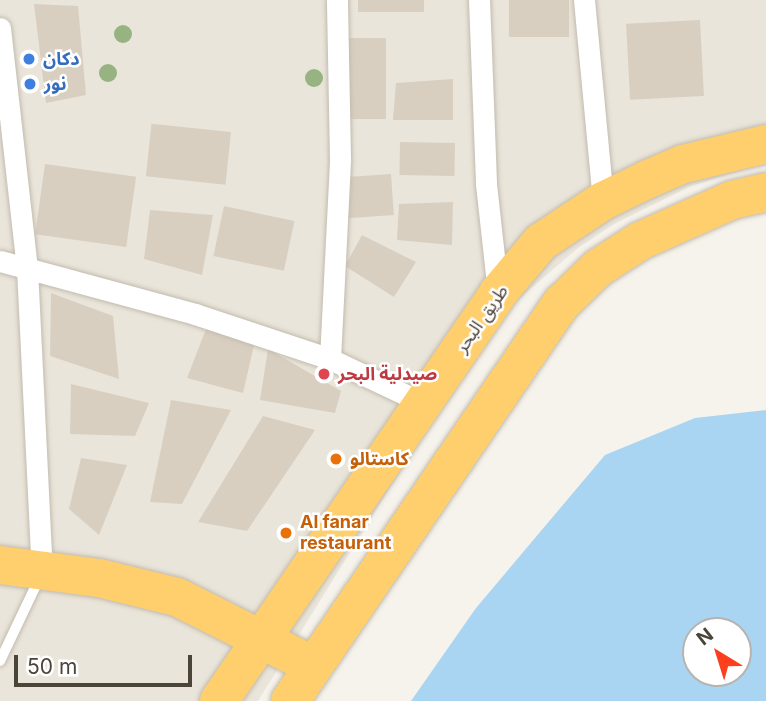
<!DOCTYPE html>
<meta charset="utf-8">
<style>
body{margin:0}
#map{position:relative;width:766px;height:701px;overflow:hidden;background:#f6f3ec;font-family:Inter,"Noto Sans Arabic",sans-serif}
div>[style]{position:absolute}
.residential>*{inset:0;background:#eae5da}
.water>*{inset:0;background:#a9d4f2}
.building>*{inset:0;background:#d8cfc1;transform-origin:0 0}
.roads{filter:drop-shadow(0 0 2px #c2bbae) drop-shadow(0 0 2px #c2bbae)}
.lane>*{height:10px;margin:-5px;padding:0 5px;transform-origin:5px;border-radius:5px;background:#fff}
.street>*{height:21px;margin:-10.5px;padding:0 10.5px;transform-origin:10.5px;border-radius:10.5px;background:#fff}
.highway>*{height:38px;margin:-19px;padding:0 19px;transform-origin:19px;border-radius:19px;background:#ffcf6e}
.trees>*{width:18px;height:18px;margin:-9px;border-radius:50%;background:#97b381}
.dots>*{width:19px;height:19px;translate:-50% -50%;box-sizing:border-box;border:4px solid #fff;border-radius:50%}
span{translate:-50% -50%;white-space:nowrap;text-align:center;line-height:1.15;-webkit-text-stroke:5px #fff;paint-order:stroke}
.shop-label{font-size:18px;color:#366cbe;font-weight:700}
.left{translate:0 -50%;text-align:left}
.street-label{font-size:18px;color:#4b4439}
.health-label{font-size:18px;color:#be3a42;font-weight:700}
.food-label{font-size:18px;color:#c56008;font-weight:700}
.north{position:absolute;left:682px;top:617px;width:70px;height:70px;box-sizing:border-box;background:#fff;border:2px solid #b7b4b0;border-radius:50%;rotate:322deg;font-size:19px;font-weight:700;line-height:28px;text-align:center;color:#4b4439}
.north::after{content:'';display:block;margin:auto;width:24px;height:32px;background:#fc3f1d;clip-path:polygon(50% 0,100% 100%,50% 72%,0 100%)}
.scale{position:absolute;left:14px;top:655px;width:178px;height:32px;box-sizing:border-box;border:4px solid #4b4439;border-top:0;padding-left:9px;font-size:21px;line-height:24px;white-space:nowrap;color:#4b4439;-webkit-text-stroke:5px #fff;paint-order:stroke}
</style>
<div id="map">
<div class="residential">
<i style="clip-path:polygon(0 0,766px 0,766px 163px,691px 186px,614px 224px,578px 248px,514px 303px,485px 334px,258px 701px,0 701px)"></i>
</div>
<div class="water">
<i style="clip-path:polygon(evenodd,766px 410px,766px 701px,411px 701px,476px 608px,605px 455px,695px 418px,766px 410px,696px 631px,738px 631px,738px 673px,696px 673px,696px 631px)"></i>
</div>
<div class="building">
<i style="left:358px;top:0;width:66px;height:12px"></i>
<i style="left:509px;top:0;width:60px;height:37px"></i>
<i style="clip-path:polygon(34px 4px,78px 6px,86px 95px,46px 103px)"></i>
<i style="left:700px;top:20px;width:76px;height:74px;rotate:87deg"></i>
<i style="left:348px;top:38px;width:38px;height:81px"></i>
<i style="clip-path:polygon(453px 79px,453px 120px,393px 120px,396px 83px)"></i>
<i style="left:231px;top:132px;width:53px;height:80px;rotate:96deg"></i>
<i style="left:400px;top:142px;width:55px;height:33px;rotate:1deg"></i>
<i style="left:45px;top:164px;width:92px;height:71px;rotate:8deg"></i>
<i style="left:391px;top:174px;width:41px;height:47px;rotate:86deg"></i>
<i style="clip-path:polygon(453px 202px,452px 245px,397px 240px,399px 204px)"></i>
<i style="left:224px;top:206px;width:72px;height:51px;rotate:12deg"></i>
<i style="clip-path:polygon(150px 210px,213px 215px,202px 275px,144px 259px)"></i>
<i style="clip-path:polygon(362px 235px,416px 262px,394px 297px,345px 266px)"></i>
<i style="clip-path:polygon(51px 293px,113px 316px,119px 379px,50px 356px)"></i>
<i style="clip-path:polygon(206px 329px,254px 345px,243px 393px,187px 378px)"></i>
<i style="clip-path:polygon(268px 349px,341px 391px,335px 413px,260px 400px)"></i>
<i style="clip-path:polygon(71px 384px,149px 403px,135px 436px,70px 434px)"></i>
<i style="clip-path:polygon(171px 400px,231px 410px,182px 504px,150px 502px)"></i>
<i style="clip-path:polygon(263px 416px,315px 430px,247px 531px,198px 522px)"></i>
<i style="clip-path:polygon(81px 458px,127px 465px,99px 535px,69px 509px)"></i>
</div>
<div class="roads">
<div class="lane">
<i style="left:0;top:661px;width:91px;rotate:-64.6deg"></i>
</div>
<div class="street">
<i style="left:479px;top:0;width:184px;rotate:87.8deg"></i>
<i style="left:486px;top:184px;width:110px;rotate:83.7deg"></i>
<i style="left:584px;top:0;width:202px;rotate:84.6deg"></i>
<i style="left:0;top:28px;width:242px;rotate:83.6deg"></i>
<i style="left:27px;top:268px;width:304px;rotate:87.2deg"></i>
<i style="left:0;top:261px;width:202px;rotate:15.2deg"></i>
<i style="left:195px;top:314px;width:142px;rotate:18.4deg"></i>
<i style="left:330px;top:359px;width:105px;rotate:25.3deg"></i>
<i style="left:330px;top:359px;width:200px;rotate:-87.1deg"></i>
<i style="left:340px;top:159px;width:159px;rotate:-91.1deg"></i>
</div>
<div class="highway">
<i style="left:0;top:565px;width:100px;rotate:7.5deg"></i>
<i style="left:99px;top:578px;width:80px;rotate:13.7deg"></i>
<i style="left:177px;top:597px;width:153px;rotate:26.7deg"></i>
<i style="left:219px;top:701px;width:494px;rotate:-55.6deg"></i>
<i style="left:498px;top:293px;width:67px;rotate:-49.9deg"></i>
<i style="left:541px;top:242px;width:74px;rotate:-33.5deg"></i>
<i style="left:603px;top:201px;width:48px;rotate:-26deg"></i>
<i style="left:646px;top:180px;width:40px;rotate:-23.4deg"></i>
<i style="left:683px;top:164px;width:85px;rotate:-13.5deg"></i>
<i style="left:290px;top:701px;width:482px;rotate:-55.7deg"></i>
<i style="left:562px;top:303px;width:50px;rotate:-44.2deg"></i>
<i style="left:598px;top:268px;width:50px;rotate:-32.7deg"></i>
<i style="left:640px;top:241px;width:101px;rotate:-24deg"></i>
<i style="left:732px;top:200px;width:35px;rotate:-13deg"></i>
</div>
</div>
<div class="trees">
<i style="left:123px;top:34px"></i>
<i style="left:108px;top:73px"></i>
<i style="left:314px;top:78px"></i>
</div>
<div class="dots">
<i style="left:29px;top:59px;background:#3f7fe0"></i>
<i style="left:30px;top:84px;background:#3f7fe0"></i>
<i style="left:324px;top:374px;background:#e0444e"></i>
<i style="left:336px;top:459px;background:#e8710a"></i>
<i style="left:286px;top:533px;background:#e8710a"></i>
</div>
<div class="shop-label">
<span class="left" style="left:43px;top:59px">دكان</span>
<span class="left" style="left:44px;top:84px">نور</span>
</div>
<div class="street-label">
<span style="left:482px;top:319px;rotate:-55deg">طريق البحر</span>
</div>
<div class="health-label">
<span class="left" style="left:338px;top:374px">صيدلية البحر</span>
</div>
<div class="food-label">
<span class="left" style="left:350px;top:459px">كاستالو</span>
<span class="left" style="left:300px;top:533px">Al fanar<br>restaurant</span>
</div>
<div class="north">N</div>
<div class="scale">50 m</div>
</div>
